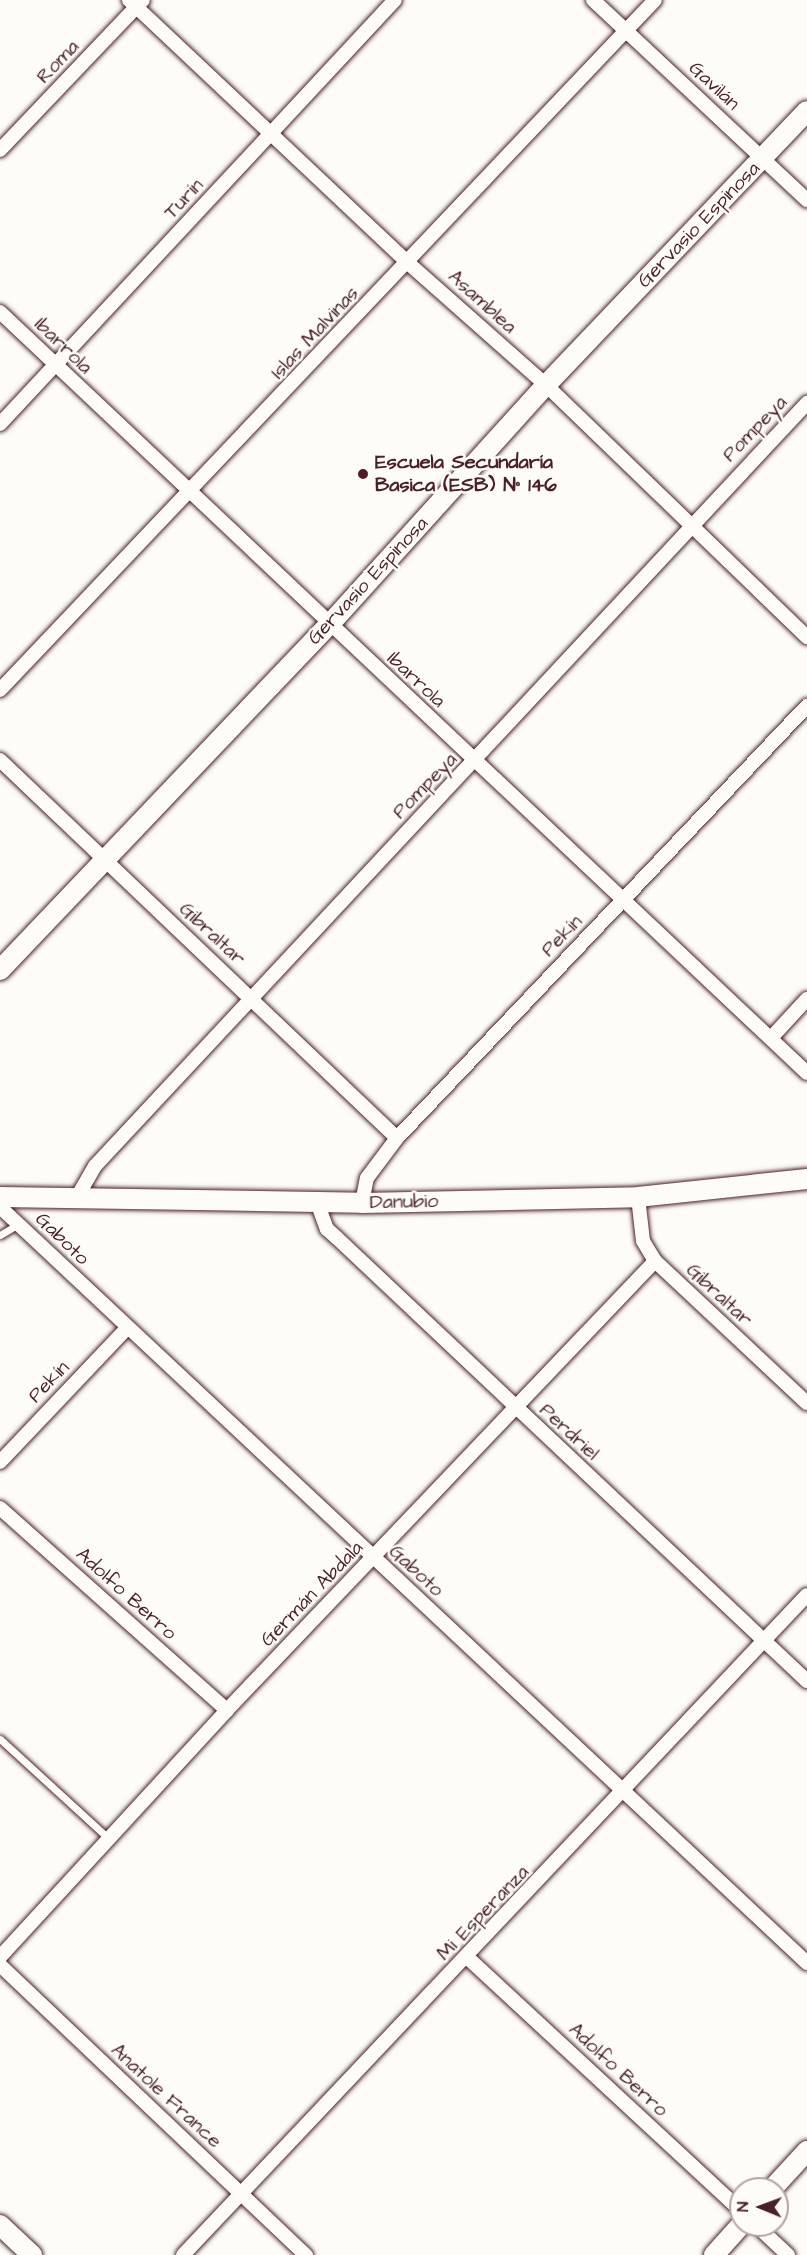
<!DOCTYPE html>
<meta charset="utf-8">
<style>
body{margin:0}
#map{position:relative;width:807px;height:2255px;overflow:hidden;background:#fdfcf7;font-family:"Architects Daughter",sans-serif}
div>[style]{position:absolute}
.roads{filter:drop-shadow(0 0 2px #4a1f2b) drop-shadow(0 0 2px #4a1f2b)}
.lane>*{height:7px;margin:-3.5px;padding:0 3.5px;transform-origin:3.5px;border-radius:3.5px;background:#fdfcf7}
.street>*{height:14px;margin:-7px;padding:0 7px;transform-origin:7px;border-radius:7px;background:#fdfcf7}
.secondary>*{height:20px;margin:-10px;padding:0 10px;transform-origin:10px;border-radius:10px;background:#fdfcf7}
.dots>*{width:16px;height:16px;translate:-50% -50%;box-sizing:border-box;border:3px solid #fdfcf7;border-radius:50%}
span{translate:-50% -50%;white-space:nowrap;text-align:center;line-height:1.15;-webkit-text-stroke:5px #fdfcf7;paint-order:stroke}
.street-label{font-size:20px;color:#4a1f2b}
.poi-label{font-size:20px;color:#4a1f2b;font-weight:700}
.left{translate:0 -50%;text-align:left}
.north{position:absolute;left:729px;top:2177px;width:60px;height:60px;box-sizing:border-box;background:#fdfcf7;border:2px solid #b5a4a5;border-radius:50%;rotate:271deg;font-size:16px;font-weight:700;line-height:24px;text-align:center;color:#4a1f2b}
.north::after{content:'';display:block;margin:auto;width:21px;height:27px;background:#4a1f2b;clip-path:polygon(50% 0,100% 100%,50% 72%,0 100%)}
</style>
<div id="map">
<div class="roads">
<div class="lane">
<i style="left:0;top:1235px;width:21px;rotate:-31deg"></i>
<i style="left:0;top:1739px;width:147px;rotate:42.5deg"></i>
</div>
<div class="street">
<i style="left:129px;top:0;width:383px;rotate:43.3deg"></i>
<i style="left:408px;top:263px;width:184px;rotate:41.5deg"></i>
<i style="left:546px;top:385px;width:363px;rotate:44deg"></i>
<i style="left:593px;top:0;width:293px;rotate:43.1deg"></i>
<i style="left:0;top:150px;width:207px;rotate:-46.4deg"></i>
<i style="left:0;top:312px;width:1109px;rotate:43.32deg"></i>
<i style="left:0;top:424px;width:579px;rotate:-47.03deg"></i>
<i style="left:0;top:690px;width:951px;rotate:-46.49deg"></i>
<i style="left:0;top:760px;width:548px;rotate:43.6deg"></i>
<i style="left:771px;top:1038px;width:53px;rotate:-47.3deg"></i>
<i style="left:638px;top:1197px;width:44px;rotate:83.5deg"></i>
<i style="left:643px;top:1241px;width:23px;rotate:59deg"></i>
<i style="left:655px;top:1261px;width:208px;rotate:43.1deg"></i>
<i style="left:76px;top:1199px;width:38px;rotate:-60deg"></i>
<i style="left:95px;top:1166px;width:1044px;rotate:-46.98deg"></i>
<i style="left:317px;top:1202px;width:29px;rotate:70deg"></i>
<i style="left:327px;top:1229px;width:13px;rotate:42deg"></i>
<i style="left:337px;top:1238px;width:646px;rotate:43.31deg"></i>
<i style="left:362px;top:1203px;width:25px;rotate:-79deg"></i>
<i style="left:367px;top:1178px;width:50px;rotate:-53.1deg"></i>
<i style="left:397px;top:1138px;width:596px;rotate:-46.5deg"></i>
<i style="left:0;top:1207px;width:1106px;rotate:43.13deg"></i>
<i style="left:0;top:1462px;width:185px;rotate:-46.5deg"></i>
<i style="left:0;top:1508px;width:304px;rotate:41.7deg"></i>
<i style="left:0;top:1957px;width:335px;rotate:-47.4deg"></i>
<i style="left:227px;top:1710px;width:620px;rotate:-46.37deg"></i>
<i style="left:468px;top:1958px;width:372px;rotate:42.8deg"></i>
<i style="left:0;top:1965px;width:422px;rotate:43.5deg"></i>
<i style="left:756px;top:2225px;width:44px;rotate:43.2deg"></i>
<i style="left:183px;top:2255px;width:908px;rotate:-46.61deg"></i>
</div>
<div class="secondary">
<i style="left:0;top:970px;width:477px;rotate:-46.4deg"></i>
<i style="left:329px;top:625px;width:324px;rotate:-47.9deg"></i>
<i style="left:546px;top:385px;width:378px;rotate:-46.4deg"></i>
<i style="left:0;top:1197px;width:362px;rotate:0.9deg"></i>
<i style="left:362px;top:1203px;width:276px;rotate:-1.2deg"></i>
<i style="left:638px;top:1197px;width:170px;rotate:-6.1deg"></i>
<i style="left:772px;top:2189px;width:52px;rotate:-47.4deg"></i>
<i style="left:0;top:2225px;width:44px;rotate:43.2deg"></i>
<i style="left:714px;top:2255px;width:40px;rotate:-48deg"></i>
</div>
</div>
<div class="dots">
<i style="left:363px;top:474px;background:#4a1f2b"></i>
</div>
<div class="street-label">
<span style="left:58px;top:62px;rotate:-46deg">Roma</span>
<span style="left:714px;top:86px;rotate:43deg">Gavilán</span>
<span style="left:184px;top:199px;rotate:-47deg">Turín</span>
<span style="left:699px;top:225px;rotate:-46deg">Gervasio Espinosa</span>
<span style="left:482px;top:302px;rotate:42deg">Asamblea</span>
<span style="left:315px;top:333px;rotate:-47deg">Islas Malvinas</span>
<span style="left:63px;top:346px;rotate:44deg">Ibarrola</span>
<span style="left:755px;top:429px;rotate:-46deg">Pompeya</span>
<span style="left:368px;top:581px;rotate:-47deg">Gervasio Espinosa</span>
<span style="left:416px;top:680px;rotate:43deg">Ibarrola</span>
<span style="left:425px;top:786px;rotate:-46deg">Pompeya</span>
<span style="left:212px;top:934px;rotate:43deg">Gibraltar</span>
<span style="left:562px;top:936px;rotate:-46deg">Pekín</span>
<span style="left:404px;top:1202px;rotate:-1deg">Danubio</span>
<span style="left:62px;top:1239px;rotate:44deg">Gaboto</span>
<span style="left:719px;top:1295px;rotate:43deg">Gibraltar</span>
<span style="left:49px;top:1382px;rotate:-46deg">Pekín</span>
<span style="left:569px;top:1432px;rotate:43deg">Perdriel</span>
<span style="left:416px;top:1571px;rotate:43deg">Gaboto</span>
<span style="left:126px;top:1594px;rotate:42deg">Adolfo Berro</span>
<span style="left:312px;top:1594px;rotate:-46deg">Germán Abdala</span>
<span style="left:483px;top:1913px;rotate:-46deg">Mi Esperanza</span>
<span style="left:618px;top:2070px;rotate:43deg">Adolfo Berro</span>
<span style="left:166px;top:2096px;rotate:43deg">Anatole France</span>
</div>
<div class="poi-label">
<span class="left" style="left:375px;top:474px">Escuela Secundaría<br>Basica (ESB) N° 146</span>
</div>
<div class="north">N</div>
</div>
